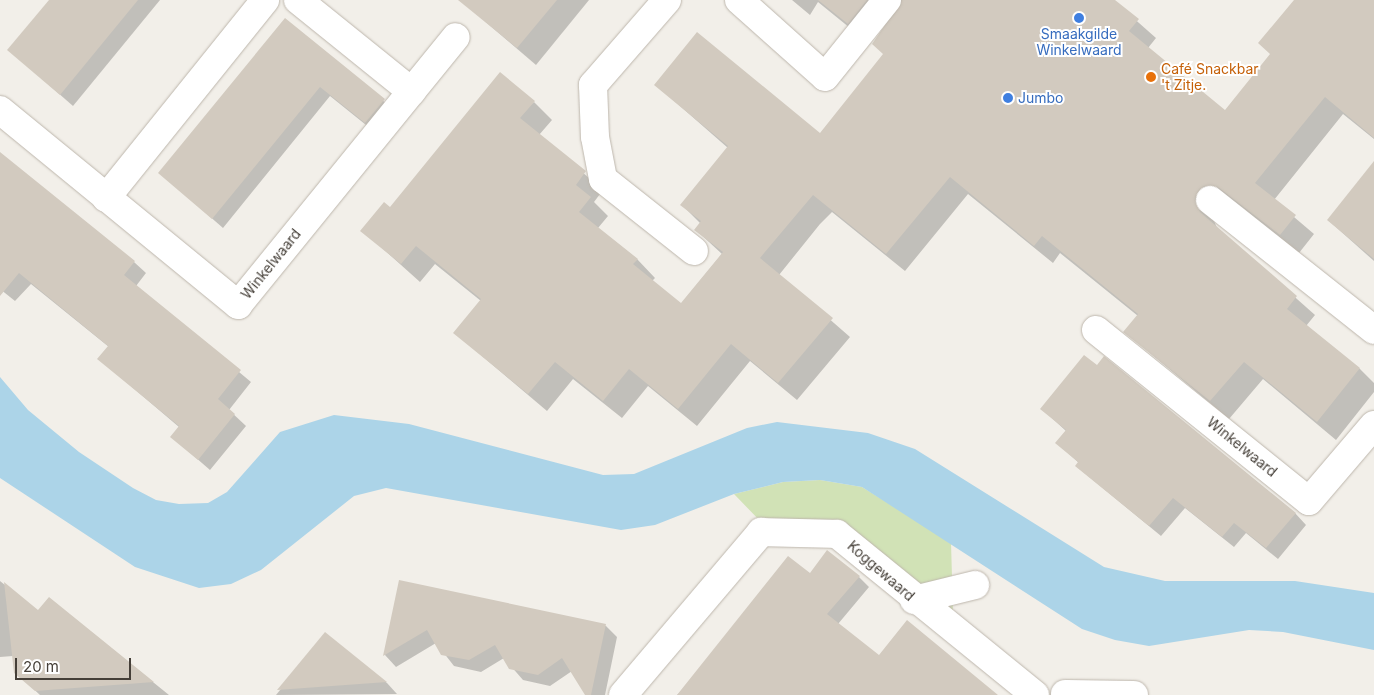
<!DOCTYPE html>
<meta charset="utf-8">
<style>
body{margin:0}
#map{position:relative;width:1374px;height:695px;overflow:hidden;background:#f2efe9;font-family:Inter,sans-serif}
div>[style]{position:absolute}
.green>*{inset:0;background:#d1e2b6}
.water>*{inset:0;background:#acd4e8}
.shadow>*{inset:0;background:#0003}
.building>*{inset:0;background:#d2cabf}
.roads{filter:drop-shadow(0 0 1px #bdb6ac) drop-shadow(0 0 1px #bdb6ac)}
.minor>*{height:28px;margin:-14px;padding:0 14px;transform-origin:14px;border-radius:14px;background:#fff}
.dots>*{width:14px;height:14px;translate:-50% -50%;box-sizing:border-box;border:2px solid #fff;border-radius:50%}
span{translate:-50% -50%;white-space:nowrap;text-align:center;line-height:1.15;-webkit-text-stroke:4px #fff;paint-order:stroke}
.shop-label{font-size:14px;color:#366cbe}
.left{translate:0 -50%;text-align:left}
.food-label{font-size:14px;color:#c56008}
.street-label{font-size:14px;color:#453f38}
.scale{position:absolute;left:15px;top:658px;width:116px;height:22px;box-sizing:border-box;border:2px solid #453f38;border-top:0;padding-left:6px;font-size:15px;line-height:18px;white-space:nowrap;color:#453f38;-webkit-text-stroke:4px #fff;paint-order:stroke}
</style>
<div id="map">
<div class="green">
<i style="clip-path:polygon(820px 480px,862px 487px,951px 542px,953px 613px,842px 528px,769px 518px,763px 524px,734px 494px,783px 482px)"></i>
</div>
<div class="water">
<i style="clip-path:polygon(0 377px,28px 410px,79px 452px,133px 488px,156px 500px,179px 504px,208px 503px,227px 492px,280px 432px,334px 415px,409px 424px,603px 475px,634px 474px,747px 428px,777px 422px,868px 433px,915px 449px,1104px 567px,1165px 581px,1295px 581px,1374px 593px,1374px 650px,1283px 632px,1249px 630px,1149px 646px,1115px 640px,1082px 629px,862px 487px,820px 480px,783px 482px,734px 494px,655px 525px,621px 530px,386px 488px,354px 496px,261px 570px,231px 584px,199px 588px,135px 567px,0 478px)"></i>
</div>
<div class="shadow">
<i style="clip-path:polygon(50px 0,160px 0,73px 106px,9px 50px)"></i>
<i style="clip-path:polygon(484px 0,589px 0,536px 65px,474px 12px)"></i>
<i style="clip-path:polygon(792px 0,1113px 0,1156px 38px,1148px 48px,1225px 112px,1271px 54px,1295px 0,1374px 0,1374px 139px,1343px 114px,1274px 200px,1314px 234px,1299px 253px,1239px 205px,1212px 216px,1217px 228px,1315px 315px,1306px 326px,1360px 369px,1374px 383px,1374px 392px,1336px 440px,1263px 379px,1229px 419px,1125px 332px,1138px 316px,1060px 253px,1053px 263px,968px 194px,905px 271px,832px 212px,820px 224px,779px 275px,850px 337px,797px 400px,750px 361px,697px 426px,648px 386px,622px 418px,573px 379px,547px 411px,455px 333px,481px 301px,435px 264px,420px 282px,362px 230px,534px 102px,552px 120px,539px 135px,603px 190px,594px 202px,608px 216px,598px 228px,637px 259px,655px 278px,652px 281px,681px 304px,722px 254px,696px 230px,701px 224px,682px 205px,728px 148px,656px 85px,820px 134px,884px 55px,903px 4px,866px 41px,818px 2px,810px 15px)"></i>
<i style="clip-path:polygon(286px 20px,394px 110px,376px 133px,330px 96px,223px 228px,160px 173px)"></i>
<i style="clip-path:polygon(7px 159px,134px 262px,146px 273px,136px 286px,251px 382px,229px 410px,246px 426px,210px 470px,172px 437px,179px 427px,99px 359px,109px 347px,31px 284px,15px 301px,0 289px,0 168px)"></i>
<i style="clip-path:polygon(1374px 163px,1374px 261px,1328px 220px)"></i>
<i style="clip-path:polygon(1042px 409px,1295px 513px,1306px 525px,1278px 559px,1246px 533px,1234px 547px,1185px 508px,1161px 536px,1076px 466px,1079px 463px,1057px 443px,1066px 431px)"></i>
<i style="clip-path:polygon(810px 575px,859px 577px,869px 587px,838px 624px,879px 656px,996px 695px,677px 695px)"></i>
<i style="clip-path:polygon(0 581px,38px 612px,49px 598px,169px 695px,40px 695px,15px 672px,13px 656px,0 657px)"></i>
<i style="clip-path:polygon(400px 581px,606px 626px,617px 637px,605px 695px,586px 695px,572px 671px,550px 686px,523px 680px,504px 658px,481px 672px,454px 666px,436px 643px,396px 667px,385px 655px)"></i>
<i style="clip-path:polygon(326px 634px,387px 683px,397px 694px,276px 695px)"></i>
</div>
<div class="building">
<i style="clip-path:polygon(49px 0,138px 0,60px 95px,7px 50px)"></i>
<i style="clip-path:polygon(458px 0,557px 0,517px 48px)"></i>
<i style="clip-path:polygon(818px 0,867px 0,848px 24px)"></i>
<i style="clip-path:polygon(902px 0,1115px 0,1139px 19px,1129px 31px,1225px 110px,1270px 54px,1258px 43px,1294px 0,1374px 0,1374px 138px,1325px 97px,1255px 183px,1296px 215px,1280px 235px,1219px 188px,1204px 186px,1195px 198px,1200px 212px,1297px 296px,1287px 309px,1360px 368px,1317px 422px,1244px 362px,1210px 401px,1123px 332px,1138px 314px,1042px 236px,1034px 246px,950px 177px,886px 254px,813px 195px,760px 258px,833px 318px,778px 383px,731px 344px,678px 409px,629px 369px,603px 401px,555px 362px,528px 394px,453px 333px,481px 299px,416px 246px,401px 264px,360px 231px,384px 202px,390px 207px,500px 72px,535px 101px,520px 118px,586px 171px,576px 185px,591px 197px,579px 212px,638px 259px,633px 264px,681px 303px,723px 252px,694px 230px,701px 221px,680px 205px,728px 146px,654px 85px,697px 32px,820px 133px,883px 54px,872px 44px)"></i>
<i style="clip-path:polygon(285px 18px,385px 99px,365px 123px,320px 87px,212px 219px,158px 173px)"></i>
<i style="clip-path:polygon(0 152px,135px 261px,124px 275px,241px 370px,218px 399px,235px 414px,198px 460px,170px 437px,179px 426px,97px 359px,108px 346px,19px 273px,0 296px)"></i>
<i style="clip-path:polygon(1374px 161px,1374px 259px,1327px 220px)"></i>
<i style="clip-path:polygon(1084px 355px,1097px 365px,1104px 356px,1296px 513px,1266px 548px,1234px 523px,1222px 537px,1173px 498px,1149px 526px,1075px 466px,1078px 462px,1055px 443px,1066px 430px,1040px 409px)"></i>
<i style="clip-path:polygon(827px 550px,860px 576px,827px 614px,879px 655px,907px 620px,998px 695px,677px 695px,788px 556px,810px 573px)"></i>
<i style="clip-path:polygon(399px 580px,606px 624px,591px 695px,585px 695px,562px 658px,538px 675px,509px 669px,495px 645px,469px 660px,441px 655px,427px 630px,383px 656px)"></i>
<i style="clip-path:polygon(4px 582px,38px 610px,49px 597px,154px 682px,35px 691px,14px 673px)"></i>
<i style="clip-path:polygon(325px 632px,387px 682px,277px 690px)"></i>
</div>
<div class="roads">
<div class="minor">
<i style="left:298px;top:0;width:146px;rotate:38.9deg"></i>
<i style="left:667px;top:0;width:113px;rotate:131deg"></i>
<i style="left:593px;top:85px;width:52px;rotate:87.8deg"></i>
<i style="left:595px;top:137px;width:43px;rotate:79.2deg"></i>
<i style="left:603px;top:179px;width:116px;rotate:38.4deg"></i>
<i style="left:739px;top:0;width:115px;rotate:41.8deg"></i>
<i style="left:825px;top:77px;width:99px;rotate:-51.2deg"></i>
<i style="left:0;top:110px;width:308px;rotate:39.3deg"></i>
<i style="left:238px;top:305px;width:345px;rotate:-50.9deg"></i>
<i style="left:106px;top:198px;width:254px;rotate:-51.2deg"></i>
<i style="left:1210px;top:200px;width:209px;rotate:38.4deg"></i>
<i style="left:1096px;top:330px;width:273px;rotate:38.8deg"></i>
<i style="left:1309px;top:501px;width:100px;rotate:-49.5deg"></i>
<i style="left:914px;top:600px;width:63px;rotate:-13.8deg"></i>
<i style="left:1065px;top:694px;width:69px;rotate:0.8deg"></i>
<i style="left:623px;top:695px;width:214px;rotate:-49.7deg"></i>
<i style="left:761px;top:532px;width:76px;rotate:1.5deg"></i>
<i style="left:837px;top:534px;width:255px;rotate:39.1deg"></i>
</div>
</div>
<div class="dots">
<i style="left:1079px;top:18px;background:#3f7fe0"></i>
<i style="left:1151px;top:77px;background:#e8710a"></i>
<i style="left:1008px;top:98px;background:#3f7fe0"></i>
</div>
<div class="shop-label">
<span style="left:1079px;top:42px">Smaakgilde<br>Winkelwaard</span>
<span class="left" style="left:1018px;top:98px">Jumbo</span>
</div>
<div class="food-label">
<span class="left" style="left:1161px;top:77px">Café Snackbar<br>'t Zitje.</span>
</div>
<div class="street-label">
<span style="left:271px;top:264px;rotate:-51deg">Winkelwaard</span>
<span style="left:1242px;top:447px;rotate:39deg">Winkelwaard</span>
<span style="left:881px;top:571px;rotate:41deg">Koggewaard</span>
</div>
<div class="scale">20 m</div>
</div>
